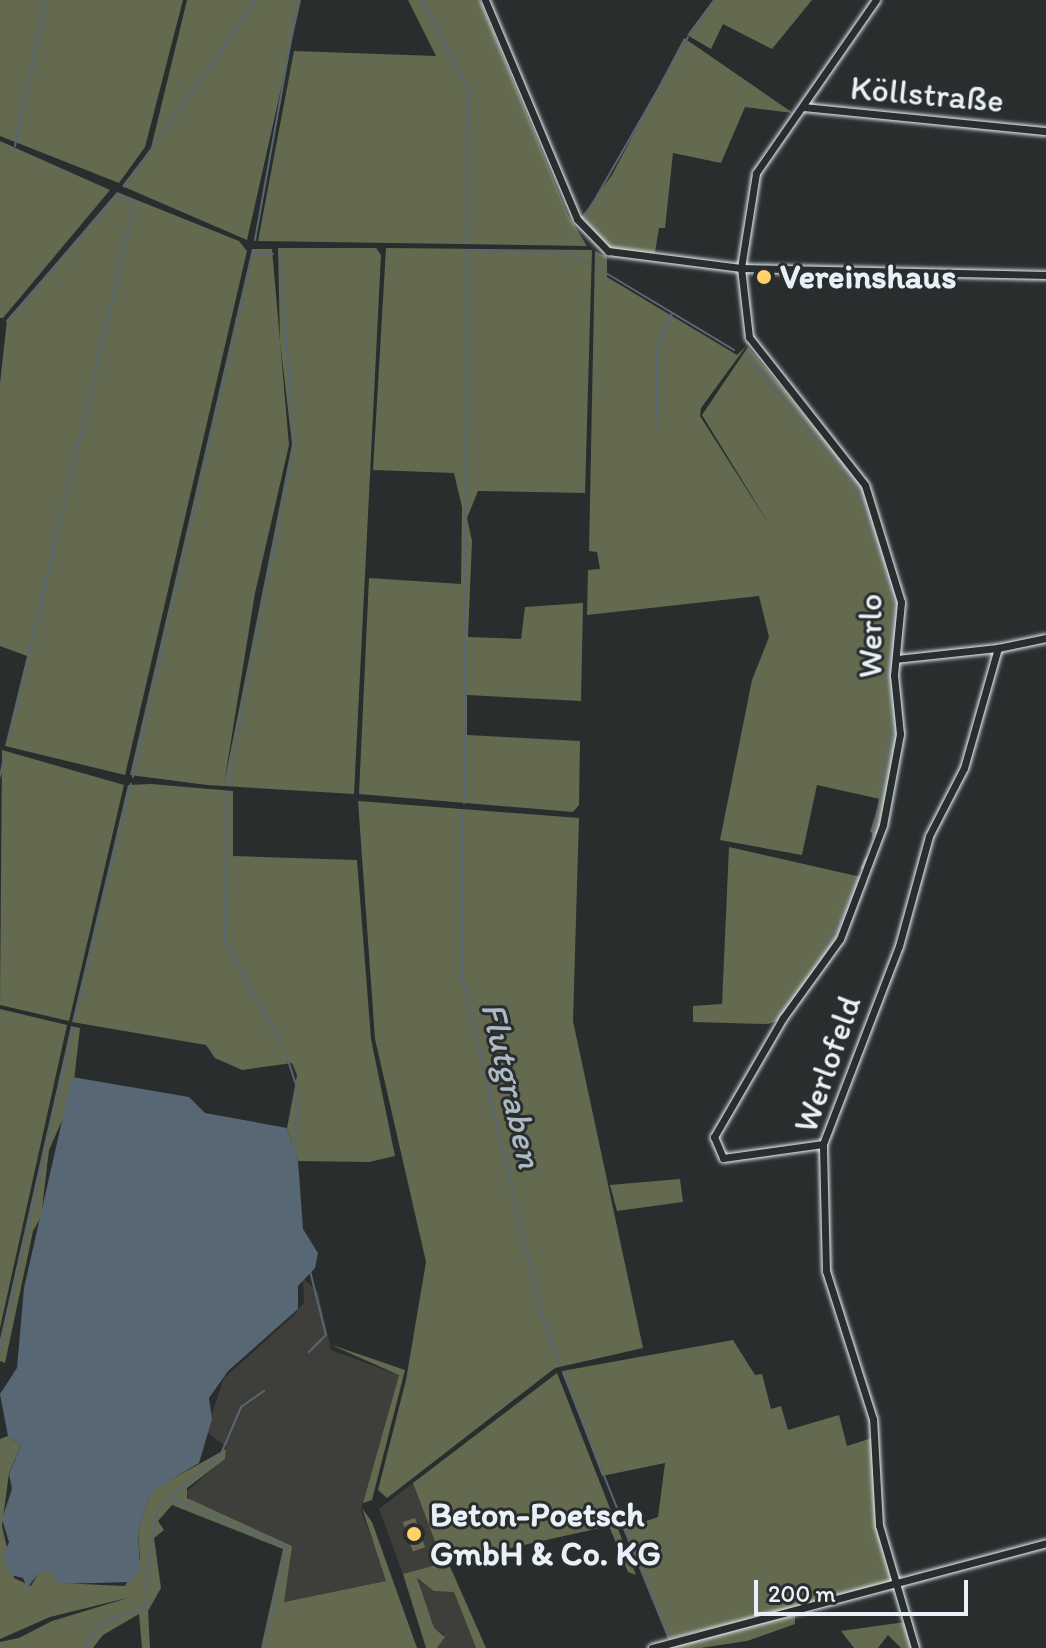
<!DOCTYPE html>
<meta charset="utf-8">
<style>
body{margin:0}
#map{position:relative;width:1046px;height:1648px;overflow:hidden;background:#2a2d2e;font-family:Itim,sans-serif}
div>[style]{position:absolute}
.built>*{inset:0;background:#3e3e3a}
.green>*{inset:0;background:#636a50}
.water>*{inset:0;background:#586774}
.stream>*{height:2px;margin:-1px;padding:0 1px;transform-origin:1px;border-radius:1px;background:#586774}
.building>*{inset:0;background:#6e6756;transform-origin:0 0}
.roads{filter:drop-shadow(0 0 2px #e8f1f8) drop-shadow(0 0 2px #e8f1f8)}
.minor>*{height:7px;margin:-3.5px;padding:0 3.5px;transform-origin:3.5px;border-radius:3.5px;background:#2a2d2e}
.dots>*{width:22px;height:22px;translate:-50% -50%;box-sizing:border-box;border:4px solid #2a2d2e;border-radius:50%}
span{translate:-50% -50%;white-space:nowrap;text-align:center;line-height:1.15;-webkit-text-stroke:6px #2a2d2e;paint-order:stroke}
.street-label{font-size:34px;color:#e8f1f8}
.poi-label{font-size:34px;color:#e8f1f8;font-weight:700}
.left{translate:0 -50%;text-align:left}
.water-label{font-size:36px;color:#aebac3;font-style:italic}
.scale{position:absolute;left:754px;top:1580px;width:214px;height:36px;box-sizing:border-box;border:4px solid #e8f1f8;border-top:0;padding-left:10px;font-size:24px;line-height:28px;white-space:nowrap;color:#e8f1f8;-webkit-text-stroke:6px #2a2d2e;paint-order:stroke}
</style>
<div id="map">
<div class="built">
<i style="clip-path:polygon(303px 1278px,318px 1292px,331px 1350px,399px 1375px,361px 1510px,387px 1581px,283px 1602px,291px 1546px,192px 1504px,186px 1492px,225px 1458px,226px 1447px,206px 1431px,224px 1378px,294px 1315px,304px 1302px)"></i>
<i style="clip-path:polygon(413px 1483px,443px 1563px,403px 1574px,379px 1509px)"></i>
<i style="clip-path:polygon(415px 1580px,454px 1592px,476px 1648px,437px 1648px,444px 1634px,434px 1629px)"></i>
</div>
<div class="green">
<i style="clip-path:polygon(0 0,183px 0,145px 147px,119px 183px,0 136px)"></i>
<i style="clip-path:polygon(187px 0,301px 0,247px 240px,122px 186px,151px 148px)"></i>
<i style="clip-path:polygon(408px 0,480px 0,568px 215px,587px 246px,258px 241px,294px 51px,436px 56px)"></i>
<i style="clip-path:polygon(713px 0,812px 0,772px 49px,723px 24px,711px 49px,687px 35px)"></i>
<i style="clip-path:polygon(684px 38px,793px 113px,745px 107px,721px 163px,673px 153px,665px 228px,659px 228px,654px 259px,608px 248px,580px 219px,612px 175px)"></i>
<i style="clip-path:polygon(0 141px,110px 190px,3px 318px,0 318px)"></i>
<i style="clip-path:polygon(117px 192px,239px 241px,247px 251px,125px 775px,5px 746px,27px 656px,0 646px,0 383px,7px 320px)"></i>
<i style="clip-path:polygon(278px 248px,376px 248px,381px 255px,354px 794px,207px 785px,130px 775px,252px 249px,272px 249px,289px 445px,255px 593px,224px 784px,292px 444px,280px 341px)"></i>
<i style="clip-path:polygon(386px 248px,592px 250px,585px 493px,478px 491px,467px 518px,472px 541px,468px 637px,521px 639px,525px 607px,583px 603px,581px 701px,467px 695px,467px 735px,580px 741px,579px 805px,573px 812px,359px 794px,369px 578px,461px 584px,462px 507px,454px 473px,373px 470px)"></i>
<i style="clip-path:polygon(595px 251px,607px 257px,607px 277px,737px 355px,747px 345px,701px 408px,700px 416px,772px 529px,702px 415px,748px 347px,861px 484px,899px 603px,896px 747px,877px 835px,870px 832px,880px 799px,817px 785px,802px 855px,720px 840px,752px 680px,769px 637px,759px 596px,587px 615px,588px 570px,600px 569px,597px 552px,589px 551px)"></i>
<i style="clip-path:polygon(2px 750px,124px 785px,69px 1021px,0 1005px)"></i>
<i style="clip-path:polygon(151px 784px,233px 791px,233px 856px,357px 860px,371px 1039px,395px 1156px,369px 1162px,298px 1161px,287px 1128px,297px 1075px,292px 1063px,242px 1070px,215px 1058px,206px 1045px,72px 1022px,128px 785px)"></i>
<i style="clip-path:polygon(358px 801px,579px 818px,573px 1021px,643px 1348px,555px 1368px,387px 1498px,378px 1490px,406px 1380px,426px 1262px,375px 1039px)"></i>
<i style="clip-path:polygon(729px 847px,861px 877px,835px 941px,777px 1021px,768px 1024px,693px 1022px,693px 1006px,722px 1004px)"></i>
<i style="clip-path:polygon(0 1009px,67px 1025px,0 1328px)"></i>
<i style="clip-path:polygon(71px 1026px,80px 1028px,72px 1098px,49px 1150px,41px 1217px,33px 1231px,5px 1363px,0 1361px,0 1339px)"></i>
<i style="clip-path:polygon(680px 1179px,683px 1202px,617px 1211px,610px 1185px)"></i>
<i style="clip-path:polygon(733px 1340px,755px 1375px,762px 1374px,771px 1409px,781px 1406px,788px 1430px,839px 1415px,847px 1446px,872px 1438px,877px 1531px,893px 1583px,668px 1639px,623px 1529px,658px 1517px,665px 1463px,602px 1476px,562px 1371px)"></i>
<i style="clip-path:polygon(329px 1344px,405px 1370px,372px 1500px,363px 1503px,399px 1375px)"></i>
<i style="clip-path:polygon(557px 1373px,636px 1575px,628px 1572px,609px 1526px,448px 1562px,486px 1648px,476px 1648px,454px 1592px,434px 1591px,417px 1578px,434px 1628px,445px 1637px,437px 1648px,426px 1648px,403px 1574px,443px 1563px,413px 1483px)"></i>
<i style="clip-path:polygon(8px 1436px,21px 1446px,9px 1473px,2px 1526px,14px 1578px,31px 1586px,38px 1574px,53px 1569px,60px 1583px,125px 1586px,140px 1560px,138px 1533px,151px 1491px,226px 1449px,225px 1459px,187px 1488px,187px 1498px,292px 1546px,284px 1602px,386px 1581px,362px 1508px,372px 1522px,417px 1648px,261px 1648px,283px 1549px,172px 1505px,158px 1521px,164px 1530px,154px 1538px,161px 1588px,148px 1611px,150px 1648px,142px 1648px,139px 1614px,103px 1635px,93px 1648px,0 1648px,0 1642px,19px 1638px,52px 1621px,131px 1597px,50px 1617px,0 1639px,0 1439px)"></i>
<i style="clip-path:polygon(795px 1616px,795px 1624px,747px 1641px,701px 1648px,645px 1648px)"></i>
<i style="clip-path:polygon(905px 1622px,913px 1648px,901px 1648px,888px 1635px,878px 1648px,854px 1648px,841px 1631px)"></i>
</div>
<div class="water">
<i style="clip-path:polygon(72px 1077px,189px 1097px,205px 1113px,287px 1128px,298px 1161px,303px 1229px,318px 1253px,315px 1268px,298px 1286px,298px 1309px,228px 1371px,209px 1398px,212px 1419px,199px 1463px,151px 1492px,138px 1533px,140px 1569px,131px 1582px,57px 1584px,53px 1570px,38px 1574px,27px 1588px,23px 1578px,11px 1575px,3px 1556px,9px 1542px,2px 1519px,12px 1489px,9px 1474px,21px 1446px,8px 1436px,0 1394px,17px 1368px,24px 1288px)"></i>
</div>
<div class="stream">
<i style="left:422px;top:0;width:100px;rotate:62.7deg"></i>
<i style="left:468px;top:89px;width:154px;rotate:90.4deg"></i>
<i style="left:691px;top:33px;width:41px;rotate:-52.9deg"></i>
<i style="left:15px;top:146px;width:149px;rotate:-78deg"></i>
<i style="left:125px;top:187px;width:228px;rotate:-55deg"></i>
<i style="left:582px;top:222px;width:213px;rotate:-60.2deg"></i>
<i style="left:255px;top:240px;width:244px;rotate:-79.8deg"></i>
<i style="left:467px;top:251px;width:100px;rotate:0.6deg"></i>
<i style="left:567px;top:252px;width:23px;rotate:29deg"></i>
<i style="left:254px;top:253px;width:19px;rotate:3deg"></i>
<i style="left:596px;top:267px;width:161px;rotate:31deg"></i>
<i style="left:7px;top:321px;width:169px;rotate:-48.6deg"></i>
<i style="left:119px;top:194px;width:18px;rotate:29deg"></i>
<i style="left:135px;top:203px;width:555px;rotate:103.23deg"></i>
<i style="left:745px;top:354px;width:172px;rotate:49.7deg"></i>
<i style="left:856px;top:485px;width:77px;rotate:71.1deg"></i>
<i style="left:657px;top:426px;width:78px;rotate:-90.7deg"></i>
<i style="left:656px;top:348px;width:38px;rotate:-65deg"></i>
<i style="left:0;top:776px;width:23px;rotate:-77deg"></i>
<i style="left:133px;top:777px;width:539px;rotate:-77.12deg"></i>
<i style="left:228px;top:785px;width:347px;rotate:-79deg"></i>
<i style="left:294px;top:444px;width:190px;rotate:-94.2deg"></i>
<i style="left:227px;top:793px;width:149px;rotate:90.8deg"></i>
<i style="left:225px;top:942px;width:120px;rotate:61.1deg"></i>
<i style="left:464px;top:803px;width:553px;rotate:-89.69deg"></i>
<i style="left:463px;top:811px;width:166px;rotate:90.3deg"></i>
<i style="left:462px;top:977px;width:351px;rotate:76.7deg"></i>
<i style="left:543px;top:1319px;width:49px;rotate:69.7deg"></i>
<i style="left:873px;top:836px;width:116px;rotate:-79.6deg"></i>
<i style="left:894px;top:722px;width:46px;rotate:-96.2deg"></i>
<i style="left:889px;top:676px;width:72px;rotate:-84.4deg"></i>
<i style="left:896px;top:604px;width:29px;rotate:-108deg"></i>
<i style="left:862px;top:868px;width:11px;rotate:-68deg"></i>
<i style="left:812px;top:972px;width:67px;rotate:-60.4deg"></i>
<i style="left:845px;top:914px;width:40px;rotate:-69.8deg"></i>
<i style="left:74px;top:1021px;width:244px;rotate:-76.5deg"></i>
<i style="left:775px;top:1021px;width:31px;rotate:-52deg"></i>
<i style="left:286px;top:1054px;width:38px;rotate:72deg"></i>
<i style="left:298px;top:1090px;width:60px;rotate:93.8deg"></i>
<i style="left:0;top:1350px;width:330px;rotate:-77.2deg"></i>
<i style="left:309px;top:1352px;width:24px;rotate:-45deg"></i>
<i style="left:326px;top:1335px;width:66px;rotate:-104deg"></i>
<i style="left:563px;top:1373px;width:285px;rotate:68.2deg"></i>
<i style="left:171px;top:1498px;width:126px;rotate:22.9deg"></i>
<i style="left:287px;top:1547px;width:104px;rotate:102.8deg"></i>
<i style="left:145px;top:1591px;width:82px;rotate:-81.6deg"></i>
<i style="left:157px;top:1510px;width:85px;rotate:-41.2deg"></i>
<i style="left:221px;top:1454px;width:51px;rotate:-66.9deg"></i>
<i style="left:241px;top:1407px;width:28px;rotate:-35deg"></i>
<i style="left:85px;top:1648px;width:26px;rotate:-62deg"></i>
<i style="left:97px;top:1625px;width:51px;rotate:-20.6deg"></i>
<i style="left:145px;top:1607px;width:10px;rotate:-96deg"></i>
</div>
<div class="building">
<i style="left:415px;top:1518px;width:31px;height:13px;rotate:71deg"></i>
</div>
<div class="roads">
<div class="minor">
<i style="left:485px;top:0;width:238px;rotate:67.2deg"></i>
<i style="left:577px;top:219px;width:45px;rotate:45.9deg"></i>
<i style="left:608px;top:251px;width:134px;rotate:7.3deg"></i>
<i style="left:741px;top:268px;width:305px;rotate:1.3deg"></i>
<i style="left:804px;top:107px;width:243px;rotate:5.7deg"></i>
<i style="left:896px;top:659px;width:103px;rotate:-6.2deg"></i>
<i style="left:823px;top:1144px;width:101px;rotate:172deg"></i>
<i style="left:723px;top:1158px;width:23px;rotate:-113deg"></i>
<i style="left:714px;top:1137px;width:138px;rotate:-59.9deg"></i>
<i style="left:783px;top:1018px;width:97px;rotate:-54.2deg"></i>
<i style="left:840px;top:939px;width:122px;rotate:-69.3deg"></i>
<i style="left:883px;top:825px;width:93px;rotate:-79.4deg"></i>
<i style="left:900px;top:734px;width:59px;rotate:-95.8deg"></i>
<i style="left:894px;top:675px;width:73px;rotate:-84.5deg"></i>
<i style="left:901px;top:602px;width:122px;rotate:-107.1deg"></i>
<i style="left:865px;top:485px;width:188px;rotate:-128.1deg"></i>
<i style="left:749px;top:337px;width:69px;rotate:-96.6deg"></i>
<i style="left:741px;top:268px;width:96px;rotate:-81deg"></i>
<i style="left:756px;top:173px;width:211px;rotate:-55.3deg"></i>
<i style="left:652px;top:1648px;width:408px;rotate:-14.9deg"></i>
<i style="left:915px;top:1648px;width:128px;rotate:-106.3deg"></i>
<i style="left:879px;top:1525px;width:106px;rotate:-93.2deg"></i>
<i style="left:873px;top:1419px;width:155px;rotate:-107.6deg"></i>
<i style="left:826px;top:1271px;width:127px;rotate:-91.4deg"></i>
<i style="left:823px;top:1144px;width:212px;rotate:-69deg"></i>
<i style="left:899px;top:946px;width:114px;rotate:-74.7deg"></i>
<i style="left:929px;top:836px;width:76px;rotate:-62.8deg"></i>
<i style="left:964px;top:768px;width:125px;rotate:-74.2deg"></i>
<i style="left:998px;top:648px;width:49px;rotate:-11.8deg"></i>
</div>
</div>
<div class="dots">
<i style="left:764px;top:277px;background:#ffd166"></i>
<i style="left:414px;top:1534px;background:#ffd166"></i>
</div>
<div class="street-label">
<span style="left:927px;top:94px;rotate:5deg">Köllstraße</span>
<span style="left:870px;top:636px;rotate:-90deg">Werlo</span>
<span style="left:827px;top:1064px;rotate:-71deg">Werlofeld</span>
</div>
<div class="poi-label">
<span class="left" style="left:780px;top:277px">Vereinshaus</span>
<span class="left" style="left:430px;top:1534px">Beton-Poetsch<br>GmbH &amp; Co. KG</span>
</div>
<div class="water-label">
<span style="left:512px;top:1085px;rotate:77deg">Flutgraben</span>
</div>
<div class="scale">200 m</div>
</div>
